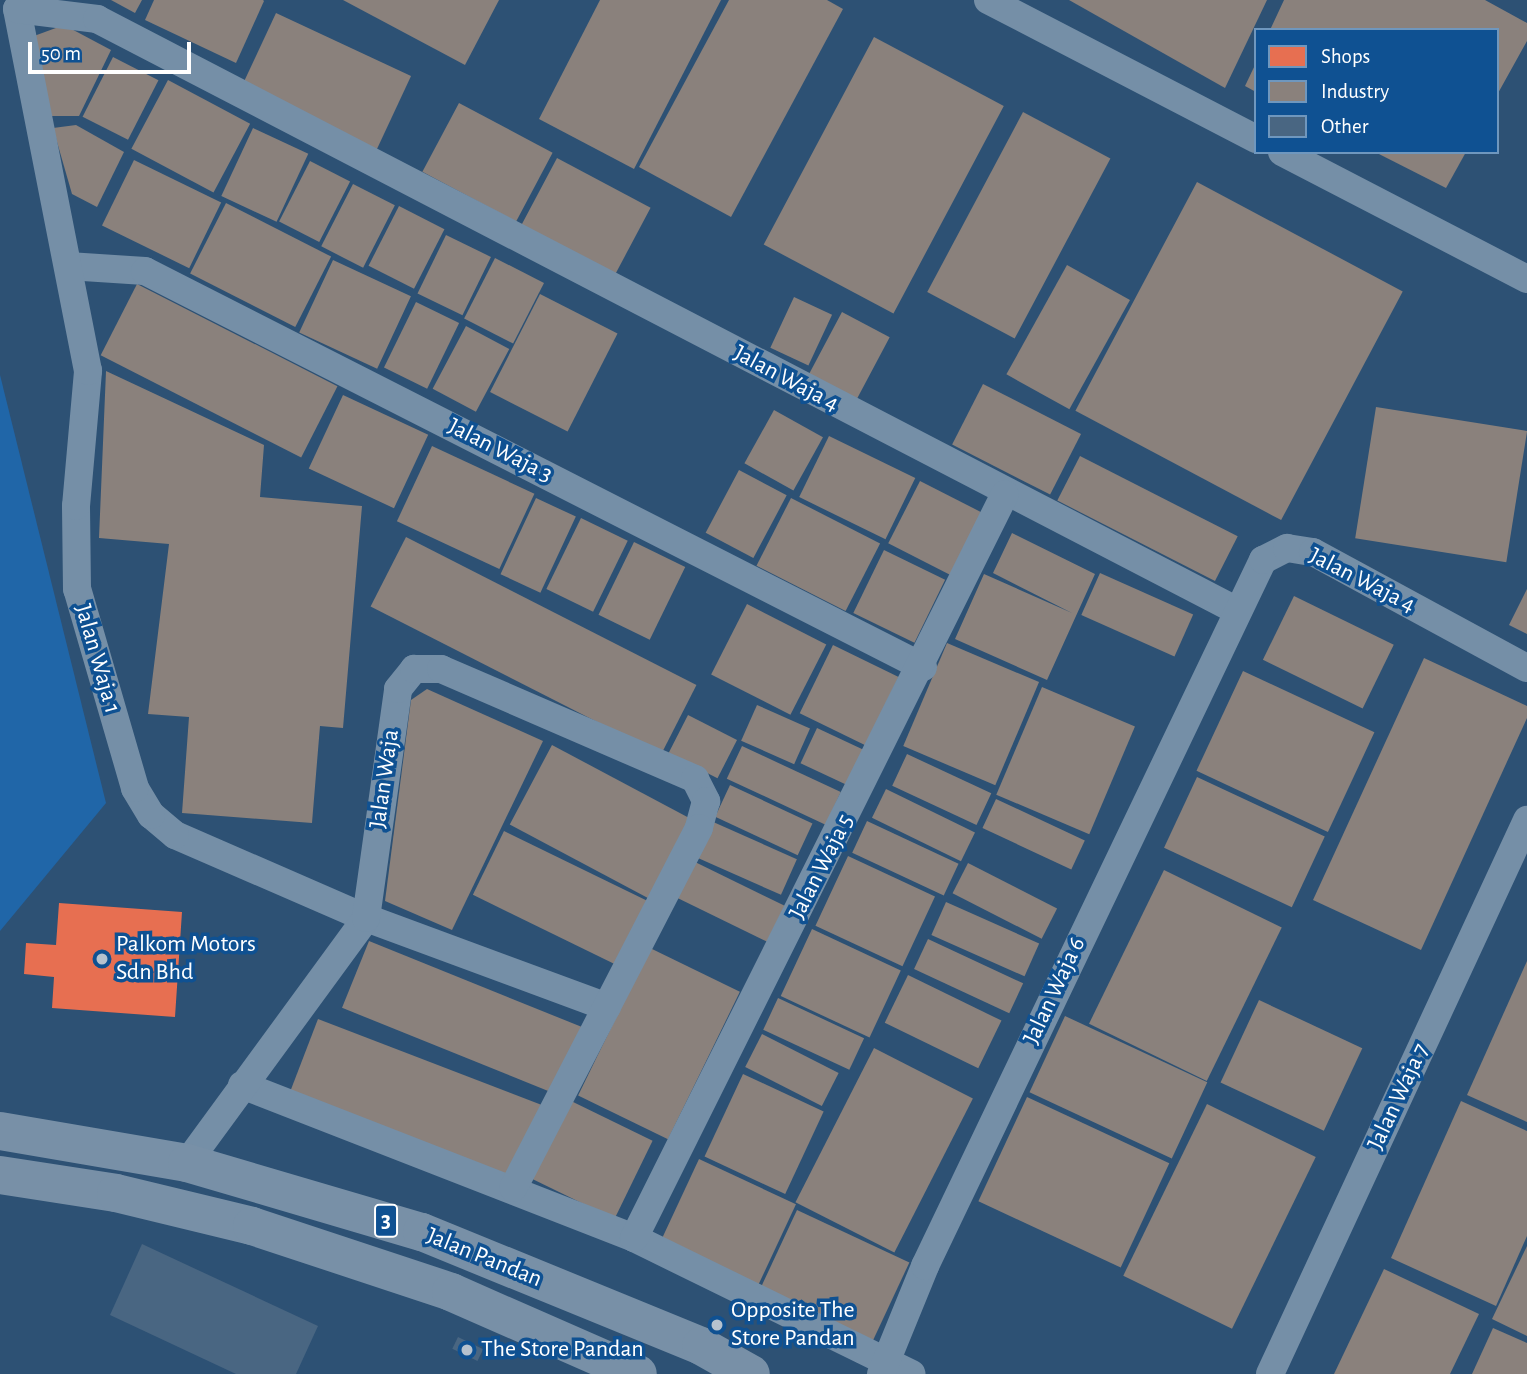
<!DOCTYPE html>
<style>
body{margin:0}
#map{position:relative;width:1527px;height:1374px;overflow:hidden;background:#2d5174;font-family:"Alegreya Sans",sans-serif}
div>[style]{position:absolute}
.green>*{inset:0;background:#2066a8}
.shops>*{inset:0;background:#e76f51}
.industry>*{inset:0;background:#8a817c;transform-origin:0 0}
.building>*{inset:0;background:#496682;transform-origin:0 0}
.minor>*{height:28px;margin:-14px;padding:0 14px;transform-origin:14px;border-radius:14px;background:#758fa7}
.highway>*{height:38px;margin:-19px;padding:0 19px;transform-origin:19px;border-radius:19px;background:#7890a7}
.dots>*{width:19px;height:19px;translate:-50% -50%;box-sizing:border-box;border:4px solid #0f5192;border-radius:50%}
span{translate:-50% -50%;white-space:nowrap;text-align:center;line-height:1.15;-webkit-text-stroke:7px #0f5192;paint-order:stroke}
.shield-label span{padding:2px 5px;background:#0f5192;border:2px solid;border-radius:5px;-webkit-text-stroke-width:0}
.shield-label{font-size:23px;color:#fff;font-weight:700}
.street-label{font-size:24px;color:#fff}
.poi-label{font-size:24px;color:#fff}
.left{translate:0 -50%;text-align:left}
.legend{position:absolute;left:1254px;top:28px;width:245px;height:126px;box-sizing:border-box;background:#0f5192;border:2px solid #6f97be;margin:0;padding:9px 12px;list-style:none;font-size:21px;color:#fff}
.legend li{display:flex;align-items:center;gap:14px;height:35px}
.legend b{width:35px;border:2px solid #6f97be}
.scale{position:absolute;left:28px;top:42px;width:163px;height:32px;box-sizing:border-box;border:4px solid #fff;border-top:0;padding-left:9px;font-size:21px;line-height:24px;white-space:nowrap;color:#fff;-webkit-text-stroke:5px #0f5192;paint-order:stroke}
</style>
<div id="map">
<div class="green">
<i style="clip-path:polygon(0 375px,106px 803px,0 931px)"></i>
</div>
<div class="shops">
<i style="clip-path:polygon(59px 903px,182px 912px,175px 1017px,52px 1008px,54px 977px,24px 974px,26px 943px,56px 945px)"></i>
</div>
<div class="industry">
<i style="clip-path:polygon(111px 0,142px 0,135px 13px)"></i>
<i style="clip-path:polygon(154px 0,263px 0,264px 1px,236px 63px,145px 20px)"></i>
<i style="clip-path:polygon(343px 0,499px 0,465px 65px)"></i>
<i style="clip-path:polygon(600px 0,721px 0,634px 169px,539px 119px)"></i>
<i style="clip-path:polygon(729px 0,827px 0,843px 9px,731px 217px,639px 167px)"></i>
<i style="clip-path:polygon(1069px 0,1267px 0,1225px 88px)"></i>
<i style="clip-path:polygon(1284px 0,1485px 0,1527px 23px,1527px 41px,1497px 95px,1497px 30px,1270px 30px)"></i>
<i style="left:276px;top:13px;width:149px;height:82px;rotate:25deg"></i>
<i style="clip-path:polygon(64px 25px,111px 50px,79px 116px,49px 116px,34px 36px)"></i>
<i style="left:874px;top:37px;width:147px;height:235px;rotate:28deg"></i>
<i style="left:113px;top:57px;width:51px;height:67px;rotate:27deg"></i>
<i style="clip-path:polygon(1256px 63px,1256px 92px,1245px 86px)"></i>
<i style="left:168px;top:80px;width:93px;height:78px;rotate:28deg"></i>
<i style="left:459px;top:103px;width:106px;height:78px;rotate:28deg"></i>
<i style="left:1023px;top:112px;width:99px;height:204px;rotate:28deg"></i>
<i style="clip-path:polygon(76px 125px,124px 152px,97px 207px,72px 194px,53px 128px)"></i>
<i style="left:253px;top:128px;width:61px;height:75px;rotate:25deg"></i>
<i style="clip-path:polygon(1375px 152px,1466px 152px,1446px 188px)"></i>
<i style="left:557px;top:158px;width:106px;height:80px;rotate:28deg"></i>
<i style="left:134px;top:160px;width:97px;height:73px;rotate:26deg"></i>
<i style="left:310px;top:161px;width:45px;height:68px;rotate:27deg"></i>
<i style="left:1197px;top:182px;width:233px;height:259px;rotate:28deg"></i>
<i style="left:353px;top:184px;width:47px;height:70px;rotate:27deg"></i>
<i style="left:226px;top:203px;width:118px;height:79px;rotate:27deg"></i>
<i style="left:399px;top:206px;width:51px;height:67px;rotate:27deg"></i>
<i style="left:446px;top:235px;width:50px;height:65px;rotate:26deg"></i>
<i style="left:495px;top:258px;width:55px;height:68px;rotate:27deg"></i>
<i style="left:333px;top:260px;width:86px;height:80px;rotate:25deg"></i>
<i style="left:1067px;top:265px;width:72px;height:125px;rotate:29deg"></i>
<i style="left:137px;top:284px;width:225px;height:80px;rotate:27deg"></i>
<i style="left:540px;top:294px;width:87px;height:110px;rotate:27deg"></i>
<i style="left:794px;top:297px;width:42px;height:56px;rotate:25deg"></i>
<i style="left:416px;top:302px;width:48px;height:73px;rotate:26deg"></i>
<i style="left:842px;top:312px;width:54px;height:75px;rotate:28deg"></i>
<i style="left:466px;top:326px;width:49px;height:71px;rotate:28deg"></i>
<i style="clip-path:polygon(106px 371px,264px 445px,260px 497px,362px 506px,343px 728px,320px 726px,312px 823px,182px 813px,189px 717px,148px 714px,169px 544px,99px 538px)"></i>
<i style="left:983px;top:384px;width:110px;height:68px;rotate:27deg"></i>
<i style="left:343px;top:395px;width:94px;height:81px;rotate:25deg"></i>
<i style="left:1376px;top:407px;width:153px;height:133px;rotate:9deg"></i>
<i style="left:774px;top:410px;width:56px;height:61px;rotate:29deg"></i>
<i style="left:829px;top:436px;width:96px;height:68px;rotate:26deg"></i>
<i style="left:432px;top:446px;width:113px;height:83px;rotate:25deg"></i>
<i style="left:1080px;top:456px;width:177px;height:50px;rotate:27deg"></i>
<i style="left:739px;top:470px;width:54px;height:71px;rotate:28deg"></i>
<i style="left:920px;top:481px;width:72px;height:70px;rotate:27deg"></i>
<i style="left:536px;top:498px;width:44px;height:84px;rotate:25deg"></i>
<i style="left:791px;top:498px;width:100px;height:76px;rotate:27deg"></i>
<i style="left:581px;top:518px;width:52px;height:79px;rotate:26deg"></i>
<i style="clip-path:polygon(1012px 533px,1095px 574px,1047px 680px,955px 639px,984px 574px,1072px 613px,993px 573px)"></i>
<i style="left:406px;top:537px;width:326px;height:78px;rotate:27deg"></i>
<i style="left:634px;top:542px;width:57px;height:81px;rotate:26deg"></i>
<i style="left:884px;top:550px;width:68px;height:70px;rotate:26deg"></i>
<i style="left:1100px;top:573px;width:102px;height:46px;rotate:24deg"></i>
<i style="clip-path:polygon(1527px 589px,1527px 634px,1509px 625px)"></i>
<i style="left:1294px;top:596px;width:111px;height:71px;rotate:26deg"></i>
<i style="left:747px;top:604px;width:89px;height:79px;rotate:27deg"></i>
<i style="left:947px;top:643px;width:100px;height:112px;rotate:23deg"></i>
<i style="left:833px;top:645px;width:73px;height:76px;rotate:26deg"></i>
<i style="clip-path:polygon(1424px 658px,1527px 706px,1527px 718px,1421px 950px,1313px 900px)"></i>
<i style="left:1243px;top:671px;width:145px;height:110px;rotate:25deg"></i>
<i style="left:1042px;top:687px;width:101px;height:117px;rotate:23deg"></i>
<i style="clip-path:polygon(427px 689px,543px 741px,452px 930px,385px 901px,411px 700px)"></i>
<i style="left:757px;top:705px;width:58px;height:39px;rotate:24deg"></i>
<i style="left:688px;top:715px;width:55px;height:43px;rotate:27deg"></i>
<i style="left:817px;top:728px;width:56px;height:39px;rotate:25deg"></i>
<i style="left:552px;top:745px;width:157px;height:90px;rotate:28deg"></i>
<i style="left:742px;top:746px;width:109px;height:36px;rotate:25deg"></i>
<i style="left:907px;top:754px;width:93px;height:35px;rotate:25deg"></i>
<i style="left:1197px;top:777px;width:141px;height:78px;rotate:25deg"></i>
<i style="left:730px;top:785px;width:91px;height:35px;rotate:25deg"></i>
<i style="left:886px;top:789px;width:99px;height:32px;rotate:26deg"></i>
<i style="left:996px;top:799px;width:98px;height:32px;rotate:25deg"></i>
<i style="left:711px;top:821px;width:94px;height:39px;rotate:24deg"></i>
<i style="left:867px;top:821px;width:101px;height:35px;rotate:25deg"></i>
<i style="left:504px;top:831px;width:161px;height:71px;rotate:26deg"></i>
<i style="left:848px;top:856px;width:96px;height:77px;rotate:25deg"></i>
<i style="left:693px;top:861px;width:102px;height:40px;rotate:26deg"></i>
<i style="left:968px;top:863px;width:100px;height:34px;rotate:27deg"></i>
<i style="left:1164px;top:870px;width:131px;height:171px;rotate:26deg"></i>
<i style="left:946px;top:902px;width:102px;height:36px;rotate:24deg"></i>
<i style="left:812px;top:929px;width:98px;height:74px;rotate:25deg"></i>
<i style="left:928px;top:939px;width:105px;height:33px;rotate:25deg"></i>
<i style="left:369px;top:941px;width:229px;height:72px;rotate:22deg"></i>
<i style="left:650px;top:948px;width:100px;height:164px;rotate:26deg"></i>
<i style="clip-path:polygon(1527px 961px,1527px 1122px,1467px 1095px)"></i>
<i style="left:908px;top:975px;width:104px;height:53px;rotate:26deg"></i>
<i style="left:778px;top:998px;width:95px;height:35px;rotate:25deg"></i>
<i style="left:1259px;top:1000px;width:114px;height:91px;rotate:25deg"></i>
<i style="left:1065px;top:1016px;width:157px;height:84px;rotate:25deg"></i>
<i style="left:318px;top:1019px;width:246px;height:80px;rotate:21deg"></i>
<i style="left:762px;top:1034px;width:86px;height:37px;rotate:27deg"></i>
<i style="left:874px;top:1048px;width:111px;height:173px;rotate:27deg"></i>
<i style="left:743px;top:1074px;width:89px;height:91px;rotate:25deg"></i>
<i style="left:1027px;top:1097px;width:157px;height:115px;rotate:25deg"></i>
<i style="left:569px;top:1100px;width:93px;height:87px;rotate:26deg"></i>
<i style="clip-path:polygon(1461px 1101px,1527px 1131px,1527px 1236px,1496px 1306px,1391px 1258px)"></i>
<i style="left:1207px;top:1104px;width:121px;height:191px;rotate:26deg"></i>
<i style="left:699px;top:1159px;width:107px;height:92px;rotate:25deg"></i>
<i style="left:797px;top:1210px;width:124px;height:89px;rotate:25deg"></i>
<i style="clip-path:polygon(1527px 1246px,1527px 1336px,1492px 1319px)"></i>
<i style="clip-path:polygon(1384px 1269px,1479px 1314px,1450px 1374px,1334px 1374px)"></i>
<i style="clip-path:polygon(1493px 1328px,1527px 1343px,1527px 1374px,1472px 1374px)"></i>
</div>
<div class="building">
<i style="clip-path:polygon(142px 1244px,318px 1326px,296px 1374px,236px 1374px,110px 1315px)"></i>
<i style="left:458px;top:1337px;width:28px;height:13px;rotate:26deg"></i>
</div>
<div class="minor">
<i style="left:988px;top:0;width:302px;rotate:27.4deg"></i>
<i style="left:1282px;top:152px;width:276px;rotate:27.4deg"></i>
<i style="left:68px;top:266px;width:77px;rotate:3.7deg"></i>
<i style="left:145px;top:271px;width:873px;rotate:26.98deg"></i>
<i style="left:607px;top:1007px;width:257px;rotate:-159.7deg"></i>
<i style="left:366px;top:918px;width:208px;rotate:-156.5deg"></i>
<i style="left:175px;top:835px;width:31px;rotate:-140deg"></i>
<i style="left:151px;top:815px;width:31px;rotate:-121deg"></i>
<i style="left:135px;top:788px;width:207px;rotate:-106.2deg"></i>
<i style="left:77px;top:589px;width:83px;rotate:-90.7deg"></i>
<i style="left:76px;top:506px;width:136px;rotate:-84.9deg"></i>
<i style="left:88px;top:371px;width:369px;rotate:-101.1deg"></i>
<i style="left:17px;top:9px;width:81px;rotate:7.1deg"></i>
<i style="left:97px;top:19px;width:1281px;rotate:27.43deg"></i>
<i style="left:242px;top:1085px;width:421px;rotate:21.3deg"></i>
<i style="left:634px;top:1238px;width:309px;rotate:26.1deg"></i>
<i style="left:187px;top:1163px;width:303px;rotate:-53.8deg"></i>
<i style="left:366px;top:918px;width:231px;rotate:-82deg"></i>
<i style="left:398px;top:689px;width:26px;rotate:-51deg"></i>
<i style="left:414px;top:669px;width:27px"></i>
<i style="left:441px;top:669px;width:277px;rotate:23.4deg"></i>
<i style="left:695px;top:779px;width:25px;rotate:63deg"></i>
<i style="left:706px;top:801px;width:28px;rotate:105deg"></i>
<i style="left:699px;top:828px;width:405px;rotate:117.3deg"></i>
<i style="left:634px;top:1238px;width:831px;rotate:-63.5deg"></i>
<i style="left:881px;top:1374px;width:117px;rotate:-67.8deg"></i>
<i style="left:925px;top:1266px;width:783px;rotate:-64.42deg"></i>
<i style="left:1263px;top:560px;width:27px;rotate:-27deg"></i>
<i style="left:1287px;top:548px;width:26px;rotate:9deg"></i>
<i style="left:1313px;top:552px;width:243px;rotate:28.5deg"></i>
<i style="left:1270px;top:1374px;width:611px;rotate:-65.11deg"></i>
</div>
<div class="highway">
<i style="left:0;top:1131px;width:190px;rotate:9.7deg"></i>
<i style="left:187px;top:1163px;width:245px;rotate:16.4deg"></i>
<i style="left:422px;top:1232px;width:301px;rotate:22.2deg"></i>
<i style="left:701px;top:1346px;width:57px;rotate:29.2deg"></i>
<i style="left:0;top:1175px;width:117px;rotate:8.8deg"></i>
<i style="left:116px;top:1193px;width:140px;rotate:13.6deg"></i>
<i style="left:252px;top:1226px;width:210px;rotate:18.3deg"></i>
<i style="left:451px;top:1292px;width:204px;rotate:23.7deg"></i>
</div>
<div class="dots">
<i style="left:102px;top:959px;background:#b6c2ce"></i>
<i style="left:717px;top:1325px;background:#b6c2ce"></i>
<i style="left:467px;top:1350px;background:#b6c2ce"></i>
</div>
<div class="shield-label">
<span style="left:386px;top:1221px">3</span>
</div>
<div class="street-label">
<span style="left:786px;top:379px;rotate:28deg">Jalan Waja 4</span>
<span style="left:500px;top:451px;rotate:27deg">Jalan Waja 3</span>
<span style="left:1362px;top:581px;rotate:27deg">Jalan Waja 4</span>
<span style="left:97px;top:659px;rotate:74deg">Jalan Waja 1</span>
<span style="left:385px;top:779px;rotate:-82deg">Jalan Waja</span>
<span style="left:822px;top:867px;rotate:-63deg">Jalan Waja 5</span>
<span style="left:1055px;top:991px;rotate:-65deg">Jalan Waja 6</span>
<span style="left:1399px;top:1097px;rotate:-65deg">Jalan Waja 7</span>
<span style="left:484px;top:1258px;rotate:22deg">Jalan Pandan</span>
</div>
<div class="poi-label">
<span class="left" style="left:116px;top:959px">Palkom Motors<br>Sdn Bhd</span>
<span class="left" style="left:731px;top:1325px">Opposite The<br>Store Pandan</span>
<span class="left" style="left:481px;top:1350px">The Store Pandan</span>
</div>
<ul class="legend">
<li><b style="height:19px;background:#e76f51"></b>Shops</li>
<li><b style="height:19px;background:#8a817c"></b>Industry</li>
<li><b style="height:19px;background:#496682"></b>Other</li>
</ul>
<div class="scale">50 m</div>
</div>
